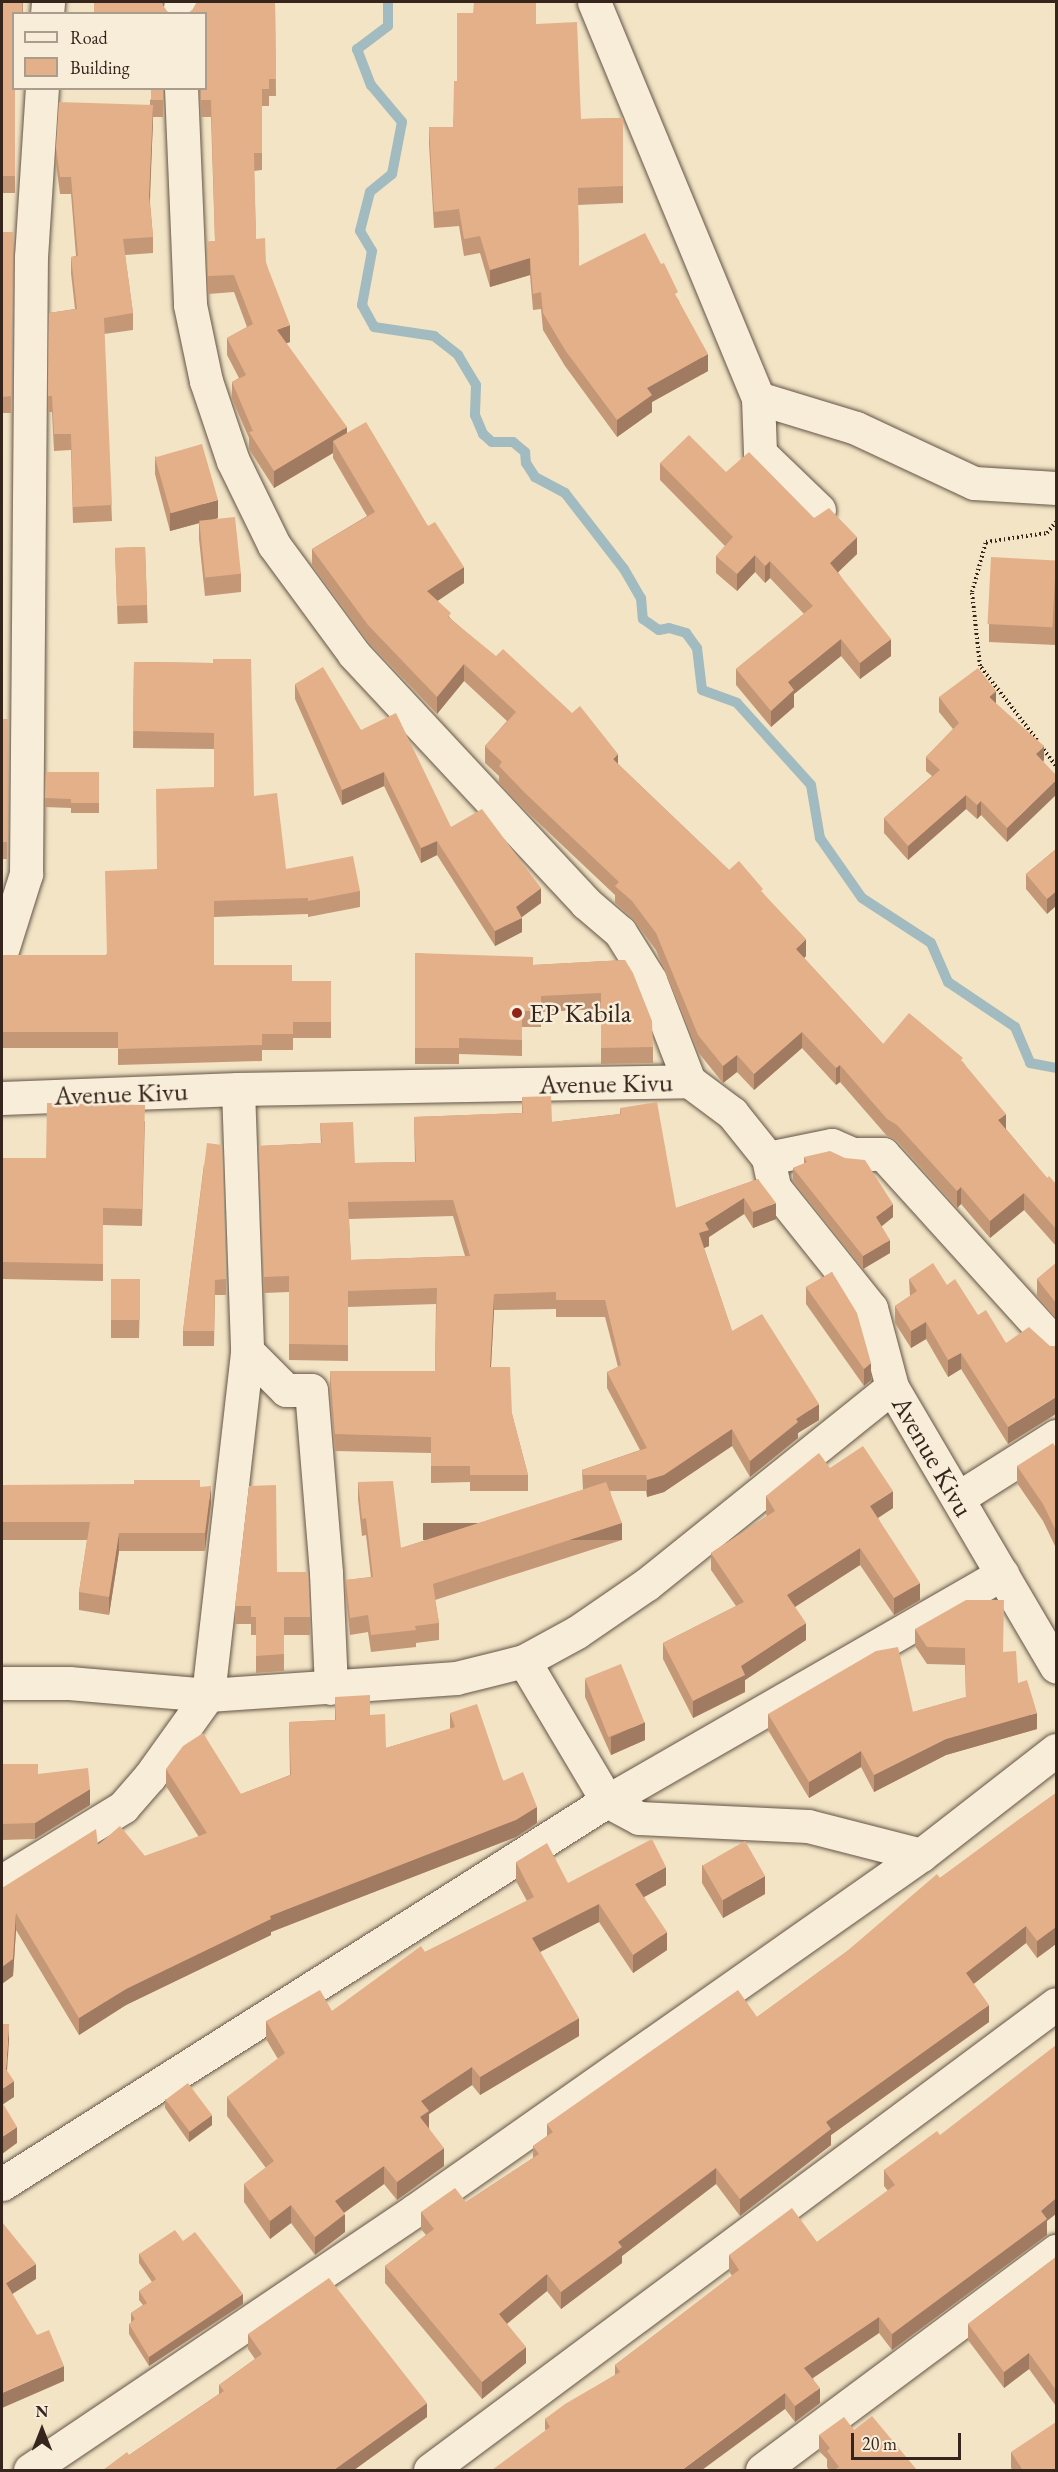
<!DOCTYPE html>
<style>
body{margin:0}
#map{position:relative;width:1058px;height:2472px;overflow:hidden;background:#f2e4c5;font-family:"EB Garamond",serif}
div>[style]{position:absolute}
.stream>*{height:10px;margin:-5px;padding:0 5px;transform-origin:5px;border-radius:5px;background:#a1bbc0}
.path>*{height:4px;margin-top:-2px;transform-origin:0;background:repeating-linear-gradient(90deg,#36251c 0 1.5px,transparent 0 4.5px)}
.roads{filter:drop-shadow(0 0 2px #655546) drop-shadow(0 0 2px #655546)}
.minor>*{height:33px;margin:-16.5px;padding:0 16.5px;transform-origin:16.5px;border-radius:16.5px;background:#f7edd9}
.wall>*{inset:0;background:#c49777;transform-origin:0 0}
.shaded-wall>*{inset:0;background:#a07b61;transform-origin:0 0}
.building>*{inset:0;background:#e4b08a;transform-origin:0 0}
.dots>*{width:16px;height:16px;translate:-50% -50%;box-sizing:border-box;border:3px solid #f7edd9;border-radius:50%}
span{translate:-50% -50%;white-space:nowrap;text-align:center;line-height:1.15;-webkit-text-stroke:5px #f7edd9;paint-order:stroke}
.poi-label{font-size:27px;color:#36251c}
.left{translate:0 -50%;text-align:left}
.street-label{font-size:27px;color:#36251c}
.frame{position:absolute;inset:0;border:3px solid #36251c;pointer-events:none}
.legend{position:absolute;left:12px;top:12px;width:195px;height:78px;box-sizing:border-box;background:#f7edd9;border:2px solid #aa9d8d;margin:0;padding:8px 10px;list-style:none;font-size:18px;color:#36251c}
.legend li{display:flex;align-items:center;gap:12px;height:30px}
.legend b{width:30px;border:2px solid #aa9d8d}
.north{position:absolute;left:12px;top:2400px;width:60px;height:60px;-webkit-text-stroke:4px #f7edd9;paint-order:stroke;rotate:0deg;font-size:16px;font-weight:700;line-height:24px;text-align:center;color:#36251c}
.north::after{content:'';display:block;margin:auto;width:21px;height:27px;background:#36251c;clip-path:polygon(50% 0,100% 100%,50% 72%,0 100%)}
.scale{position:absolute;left:851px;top:2433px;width:110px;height:27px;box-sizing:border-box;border:3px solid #36251c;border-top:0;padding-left:8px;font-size:18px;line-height:21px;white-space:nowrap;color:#36251c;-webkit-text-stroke:4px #f7edd9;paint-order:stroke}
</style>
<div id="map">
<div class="stream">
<i style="left:388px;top:2px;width:24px;rotate:90deg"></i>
<i style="left:388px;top:26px;width:39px;rotate:143deg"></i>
<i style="left:357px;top:49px;width:39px;rotate:69deg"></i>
<i style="left:371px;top:85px;width:48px;rotate:50deg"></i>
<i style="left:402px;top:122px;width:53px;rotate:100.9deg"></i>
<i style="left:392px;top:174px;width:28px;rotate:141deg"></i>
<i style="left:370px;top:192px;width:40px;rotate:104.4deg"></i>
<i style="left:360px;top:231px;width:23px;rotate:59deg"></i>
<i style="left:372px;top:251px;width:55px;rotate:100.5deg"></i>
<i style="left:362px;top:305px;width:25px;rotate:61deg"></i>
<i style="left:374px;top:327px;width:61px;rotate:8.5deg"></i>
<i style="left:434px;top:336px;width:31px;rotate:38deg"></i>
<i style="left:458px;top:355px;width:35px;rotate:59deg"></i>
<i style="left:476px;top:385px;width:30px;rotate:92deg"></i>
<i style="left:475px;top:415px;width:21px;rotate:67deg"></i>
<i style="left:483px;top:434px;width:12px;rotate:42deg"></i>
<i style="left:492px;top:442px;width:21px"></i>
<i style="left:513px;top:442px;width:16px;rotate:40deg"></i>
<i style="left:525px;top:452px;width:11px;rotate:85deg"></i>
<i style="left:526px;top:463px;width:17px;rotate:57deg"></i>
<i style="left:535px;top:477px;width:34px;rotate:28deg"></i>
<i style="left:565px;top:493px;width:96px;rotate:52.2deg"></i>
<i style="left:624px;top:569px;width:34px;rotate:60deg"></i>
<i style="left:641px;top:598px;width:21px;rotate:85deg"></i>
<i style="left:643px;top:619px;width:19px;rotate:35deg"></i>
<i style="left:659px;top:630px;width:10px;rotate:-11deg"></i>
<i style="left:669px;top:628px;width:18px;rotate:16deg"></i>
<i style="left:686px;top:633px;width:19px;rotate:54deg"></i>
<i style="left:697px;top:648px;width:42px;rotate:83.2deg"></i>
<i style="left:702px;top:690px;width:37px;rotate:20deg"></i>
<i style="left:737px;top:703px;width:110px;rotate:47.9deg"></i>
<i style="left:811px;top:785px;width:54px;rotate:80.4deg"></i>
<i style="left:820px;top:838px;width:73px;rotate:55deg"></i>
<i style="left:862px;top:898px;width:82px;rotate:33.1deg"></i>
<i style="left:931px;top:943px;width:43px;rotate:66.4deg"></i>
<i style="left:948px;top:982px;width:81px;rotate:33.9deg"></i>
<i style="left:1015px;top:1027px;width:39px;rotate:67deg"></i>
<i style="left:1030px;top:1063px;width:26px;rotate:11deg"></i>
</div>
<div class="path">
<i style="left:1037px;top:740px;width:93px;rotate:-127.6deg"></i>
<i style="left:980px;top:666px;width:74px;rotate:-96.2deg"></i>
<i style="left:972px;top:592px;width:52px;rotate:-74.4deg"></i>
<i style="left:986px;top:542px;width:62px;rotate:-8.4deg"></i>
<i style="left:1047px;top:533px;width:14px;rotate:-51deg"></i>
<i style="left:1041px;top:746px;width:25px;rotate:53deg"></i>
</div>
<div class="roads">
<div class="minor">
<i style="left:594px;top:2px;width:429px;rotate:67.5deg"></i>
<i style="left:758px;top:398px;width:102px;rotate:17deg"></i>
<i style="left:856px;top:428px;width:130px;rotate:25deg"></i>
<i style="left:974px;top:483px;width:82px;rotate:3.5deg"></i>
<i style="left:47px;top:14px;width:12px;rotate:-85deg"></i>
<i style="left:179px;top:14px;width:12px;rotate:-81deg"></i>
<i style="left:181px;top:88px;width:217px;rotate:87.6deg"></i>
<i style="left:190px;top:305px;width:78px;rotate:78.1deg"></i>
<i style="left:206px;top:381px;width:84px;rotate:71.4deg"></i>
<i style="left:233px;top:461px;width:93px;rotate:64deg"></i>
<i style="left:274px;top:545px;width:135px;rotate:53.7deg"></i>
<i style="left:354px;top:654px;width:340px;rotate:47deg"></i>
<i style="left:586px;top:903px;width:45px;rotate:40.5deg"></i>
<i style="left:620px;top:932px;width:57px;rotate:58deg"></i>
<i style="left:650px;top:980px;width:108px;rotate:68.9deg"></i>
<i style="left:758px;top:398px;width:55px;rotate:87.9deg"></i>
<i style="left:760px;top:453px;width:82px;rotate:44deg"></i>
<i style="left:2px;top:950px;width:80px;rotate:-72.5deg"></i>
<i style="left:26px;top:874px;width:617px;rotate:-89.54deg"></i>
<i style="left:31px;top:257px;width:169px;rotate:-86.3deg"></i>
<i style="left:238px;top:1089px;width:262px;rotate:88deg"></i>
<i style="left:247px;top:1351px;width:55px;rotate:45deg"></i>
<i style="left:286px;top:1390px;width:25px"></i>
<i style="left:311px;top:1390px;width:184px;rotate:85.3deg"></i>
<i style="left:326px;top:1573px;width:115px;rotate:87.5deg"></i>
<i style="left:2px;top:1098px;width:236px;rotate:-2.2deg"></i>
<i style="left:238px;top:1089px;width:451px;rotate:-1deg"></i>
<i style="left:689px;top:1081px;width:54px;rotate:36.7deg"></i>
<i style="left:732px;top:1113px;width:58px;rotate:51.3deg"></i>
<i style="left:768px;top:1158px;width:30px;rotate:78deg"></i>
<i style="left:774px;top:1187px;width:155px;rotate:51.3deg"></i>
<i style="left:871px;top:1308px;width:82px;rotate:75.1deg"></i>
<i style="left:892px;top:1387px;width:324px;rotate:59.6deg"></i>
<i style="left:768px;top:1158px;width:65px;rotate:-11.5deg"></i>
<i style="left:832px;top:1145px;width:22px;rotate:24deg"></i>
<i style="left:852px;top:1154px;width:31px"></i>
<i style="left:883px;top:1154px;width:258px;rotate:47.8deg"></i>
<i style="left:958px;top:1498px;width:116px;rotate:-32.3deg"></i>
<i style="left:524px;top:1661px;width:163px;rotate:59.3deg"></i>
<i style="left:607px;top:1801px;width:36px;rotate:28deg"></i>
<i style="left:639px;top:1818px;width:169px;rotate:2.7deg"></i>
<i style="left:808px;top:1826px;width:117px;rotate:14.4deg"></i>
<i style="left:921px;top:1855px;width:171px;rotate:-37.9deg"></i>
<i style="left:2px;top:1683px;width:67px"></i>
<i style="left:69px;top:1683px;width:140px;rotate:4.9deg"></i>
<i style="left:208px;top:1695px;width:249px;rotate:-3.9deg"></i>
<i style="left:456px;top:1678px;width:70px;rotate:-14deg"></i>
<i style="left:524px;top:1661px;width:60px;rotate:-28.7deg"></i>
<i style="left:577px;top:1632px;width:85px;rotate:-34.4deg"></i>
<i style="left:647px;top:1584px;width:314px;rotate:-38.8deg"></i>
<i style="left:2px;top:1881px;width:142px;rotate:-31.4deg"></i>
<i style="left:123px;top:1807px;width:41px;rotate:-48.9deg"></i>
<i style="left:150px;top:1776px;width:100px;rotate:-54.4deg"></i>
<i style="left:208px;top:1695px;width:346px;rotate:-83.5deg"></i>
<i style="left:2px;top:2184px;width:716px;rotate:-32.34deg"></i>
<i style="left:607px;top:1801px;width:456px;rotate:-29.9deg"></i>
<i style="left:30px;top:2470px;width:463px;rotate:-34deg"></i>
<i style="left:414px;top:2211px;width:620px;rotate:-35.08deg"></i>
<i style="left:430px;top:2470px;width:780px;rotate:-36.66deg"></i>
<i style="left:762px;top:2470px;width:367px;rotate:-36.7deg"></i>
</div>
</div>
<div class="wall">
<i style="clip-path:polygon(2px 2px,23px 2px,23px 14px,14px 14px,15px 88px,15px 193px,2px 193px)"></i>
<i style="clip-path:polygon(197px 2px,279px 2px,279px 3px,275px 3px,276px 96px,269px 96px,269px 106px,262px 106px,262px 170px,254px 171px,256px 239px,266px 263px,290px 342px,286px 343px,347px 433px,428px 526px,464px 583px,437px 601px,451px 619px,618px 764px,729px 870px,763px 893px,806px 956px,804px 958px,883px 1044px,963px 1062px,1006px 1129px,1047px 1178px,1056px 1184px,1056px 1246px,1024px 1210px,990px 1238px,961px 1204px,957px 1208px,897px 1141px,887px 1136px,840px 1082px,836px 1085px,802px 1048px,754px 1090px,737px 1072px,723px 1083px,698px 1052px,656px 950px,632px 918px,615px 903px,615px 895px,525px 810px,499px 783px,499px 776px,485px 763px,485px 746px,507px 721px,464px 681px,437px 714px,368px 642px,312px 565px,312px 549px,367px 516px,333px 458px,333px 453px,274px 488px,249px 449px,249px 438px,232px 399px,232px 382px,239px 378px,227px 355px,227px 338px,247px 327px,234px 292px,208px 294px,207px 242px,215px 241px,211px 117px,201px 117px,200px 88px,206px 88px,193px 9px)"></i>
<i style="clip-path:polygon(536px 24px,581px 119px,623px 118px,623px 203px,578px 205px,579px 266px,678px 299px,708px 371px,652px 402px,652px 412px,617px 437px,565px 366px,543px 330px,541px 309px,533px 310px,530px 275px,490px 287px,480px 253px,464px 256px,459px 226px,434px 228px,429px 144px,429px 127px,453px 127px,457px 81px)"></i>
<i style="clip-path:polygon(163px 88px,163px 117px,153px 117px,150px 202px,153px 237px,153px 253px,125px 255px,133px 313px,133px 330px,104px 334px,112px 521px,73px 523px,71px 450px,54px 451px,52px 412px,48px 412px,49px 313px,75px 309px,71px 273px,71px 257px,76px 256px,71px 194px,60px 194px,56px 163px,56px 147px,150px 105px,150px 100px)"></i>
<i style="clip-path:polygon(2px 232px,13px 232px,11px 413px,2px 413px)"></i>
<i style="clip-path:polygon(155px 456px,218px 518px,213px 520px,241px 574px,241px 592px,205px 596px,199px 539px,199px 523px,170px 531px,155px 474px)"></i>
<i style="clip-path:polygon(660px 463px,726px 472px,814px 518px,857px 554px,838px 572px,891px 656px,860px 679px,841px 656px,794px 694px,794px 707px,771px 727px,736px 685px,736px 669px,804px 614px,770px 578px,765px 583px,755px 572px,737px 591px,716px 573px,716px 556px,725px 546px,660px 480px)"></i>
<i style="left:145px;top:547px;width:76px;height:30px;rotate:88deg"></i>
<i style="clip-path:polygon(1056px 560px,1056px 645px,989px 642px,989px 624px)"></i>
<i style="clip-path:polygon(134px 662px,213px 663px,254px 796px,286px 869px,360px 891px,360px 907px,308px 917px,308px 914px,214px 917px,214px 965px,292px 981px,331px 981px,331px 1038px,293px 1038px,293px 1050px,262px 1050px,262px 1061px,118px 1065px,118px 1048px,2px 1048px,2px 955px,106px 955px,157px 869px,214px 787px,214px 749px,133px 748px)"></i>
<i style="clip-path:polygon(295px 684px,361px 730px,451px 827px,541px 903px,522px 917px,522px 932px,495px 946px,437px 855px,421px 863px,384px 786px,342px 805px,295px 699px)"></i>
<i style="clip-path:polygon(939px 697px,996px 704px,1044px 760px,1007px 842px,981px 815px,977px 819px,966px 809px,908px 860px,884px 833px,884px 818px,932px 776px,926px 771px,926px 757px,953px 729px,939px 712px)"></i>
<i style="clip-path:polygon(2px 719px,8px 719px,7px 859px,2px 859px)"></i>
<i style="clip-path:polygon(46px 772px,99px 772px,99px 813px,71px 813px,71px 808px,45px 807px)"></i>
<i style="clip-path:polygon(1056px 849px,1047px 914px,1026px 889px,1026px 874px)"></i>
<i style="clip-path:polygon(415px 953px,533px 965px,625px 960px,653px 1047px,653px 1063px,601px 1064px,601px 1009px,541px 1012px,541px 1027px,522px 1027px,522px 1056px,459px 1054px,459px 1064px,415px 1064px)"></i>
<i style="clip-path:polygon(evenodd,522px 1097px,552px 1122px,620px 1114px,620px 1108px,676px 1208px,758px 1179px,776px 1219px,753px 1228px,744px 1214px,709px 1237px,709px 1246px,704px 1248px,732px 1331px,819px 1420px,798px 1433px,798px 1438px,750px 1477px,732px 1446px,664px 1492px,647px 1497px,646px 1491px,610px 1491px,622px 1540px,435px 1600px,439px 1623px,439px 1640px,416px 1643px,416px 1647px,371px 1652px,368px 1632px,350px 1635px,346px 1597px,346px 1580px,371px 1577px,366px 1535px,362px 1536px,358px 1499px,358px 1482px,401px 1548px,583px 1490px,582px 1470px,640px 1450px,607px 1388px,607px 1372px,618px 1367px,605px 1317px,556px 1317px,556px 1309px,494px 1310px,491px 1367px,512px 1414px,528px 1475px,528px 1491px,470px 1491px,470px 1482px,431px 1483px,431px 1453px,335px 1451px,330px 1387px,330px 1371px,435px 1371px,436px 1304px,348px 1307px,348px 1361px,289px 1360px,289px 1292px,264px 1293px,259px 1146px,321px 1143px,320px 1123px,355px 1163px,415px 1162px,414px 1117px,522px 1113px,522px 1097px,453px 1216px,465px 1256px,351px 1260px,349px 1219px,453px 1216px)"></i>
<i style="clip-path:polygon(145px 1121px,142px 1226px,103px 1225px,103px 1281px,2px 1279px,2px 1158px,46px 1158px)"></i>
<i style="clip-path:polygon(804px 1157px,893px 1217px,881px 1226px,890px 1253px,863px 1269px,793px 1181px,793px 1168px,804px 1164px)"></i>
<i style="clip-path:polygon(204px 1164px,226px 1279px,226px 1295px,215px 1295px,214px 1346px,183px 1346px,183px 1331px)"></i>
<i style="clip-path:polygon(1056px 1263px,1056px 1319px,1037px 1296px,1037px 1279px)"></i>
<i style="clip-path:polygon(832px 1272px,871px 1380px,864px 1386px,806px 1304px,806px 1287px)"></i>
<i style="clip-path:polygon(111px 1279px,140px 1297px,139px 1338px,111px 1338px)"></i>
<i style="clip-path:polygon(909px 1279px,947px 1285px,1006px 1343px,1050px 1346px,1008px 1444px,961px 1369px,948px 1377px,926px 1339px,911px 1348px,895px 1323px,895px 1306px,910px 1296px)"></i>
<i style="clip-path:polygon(1056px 1448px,1056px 1548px,1043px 1521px,1017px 1483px,1017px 1466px)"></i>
<i style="clip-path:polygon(830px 1468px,893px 1508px,878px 1518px,920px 1600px,894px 1615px,860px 1565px,795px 1607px,806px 1640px,745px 1680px,745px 1692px,693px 1718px,663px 1659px,663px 1643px,736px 1606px,711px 1570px,711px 1553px,767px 1516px,766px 1513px,766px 1496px)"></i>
<i style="clip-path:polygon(2px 1485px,200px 1487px,211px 1504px,205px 1551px,119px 1551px,109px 1615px,79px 1610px,79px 1592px,87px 1540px,2px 1540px)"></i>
<i style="clip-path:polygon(277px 1572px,310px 1617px,310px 1635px,284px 1635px,284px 1671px,256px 1673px,256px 1635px,251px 1635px,251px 1624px,235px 1624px,235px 1606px)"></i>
<i style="clip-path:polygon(915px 1629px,1003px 1652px,1018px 1683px,1037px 1729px,946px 1755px,874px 1792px,861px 1767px,809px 1798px,768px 1730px,768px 1714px,913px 1712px,966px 1697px,965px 1665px,927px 1664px,915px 1646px)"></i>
<i style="clip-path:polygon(585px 1679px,645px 1740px,611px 1755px,585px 1697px)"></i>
<i style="clip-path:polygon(335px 1697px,370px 1715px,386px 1748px,450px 1729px,450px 1713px,537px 1823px,516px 1837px,271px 1932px,271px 1935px,126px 2005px,79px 2035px,16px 1930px,13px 1976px,2px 1888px,98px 1845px,145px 1856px,199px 1837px,166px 1786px,166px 1769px,241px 1794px,290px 1775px,289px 1722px,335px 1720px)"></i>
<i style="clip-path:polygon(2px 1764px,38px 1774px,90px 1805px,35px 1839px,2px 1840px)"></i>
<i style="clip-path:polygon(1056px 1793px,1056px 1944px,1037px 1958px,1026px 1943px,973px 1984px,989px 2022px,831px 2135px,831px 2145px,740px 2216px,716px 2184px,622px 2256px,622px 2263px,561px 2309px,547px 2291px,507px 2324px,526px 2363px,482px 2399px,385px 2283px,385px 2266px,426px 2235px,421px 2229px,421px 2212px,466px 2202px,533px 2158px,533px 2146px,547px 2136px,547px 2124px,757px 2017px,846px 1952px,940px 1878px)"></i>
<i style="clip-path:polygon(516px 1862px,568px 1883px,666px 1885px,644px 1897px,667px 1950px,633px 1973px,599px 1922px,540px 1952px,579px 2036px,480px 2095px,472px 2085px,429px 2114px,429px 2128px,444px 2166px,397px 2200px,384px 2184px,344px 2213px,345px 2232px,315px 2255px,291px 2223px,270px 2239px,244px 2202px,244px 2184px,266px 2168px,227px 2116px,227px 2097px,278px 2059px,266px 2039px,266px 2021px,332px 2011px,425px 1952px,527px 1901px,516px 1881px)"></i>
<i style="clip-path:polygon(702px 1865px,765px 1894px,723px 1918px,702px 1883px)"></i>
<i style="clip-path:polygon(165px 2099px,212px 2125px,189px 2142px,165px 2108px)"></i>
<i style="clip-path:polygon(940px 2135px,1047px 2221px,1047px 2235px,892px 2350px,879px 2333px,813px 2378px,820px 2403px,795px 2422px,785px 2409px,545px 2430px,545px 2419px,615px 2375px,615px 2365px,732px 2276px,729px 2271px,729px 2255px,817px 2242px,888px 2191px,884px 2186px,884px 2170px)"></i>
<i style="clip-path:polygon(183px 2241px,243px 2304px,149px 2366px,129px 2334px,129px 2324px,131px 2323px,131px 2313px,143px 2305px,139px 2300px,139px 2291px,152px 2282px,139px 2263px,139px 2254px)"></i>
<i style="clip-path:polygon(1056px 2257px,1056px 2406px,1029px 2369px,1004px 2388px,968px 2340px,968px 2324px)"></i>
<i style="clip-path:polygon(248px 2334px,427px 2417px,354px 2470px,103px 2470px,129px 2455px,219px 2394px,219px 2385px,255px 2359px,248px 2349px)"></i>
<i style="clip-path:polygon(854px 2430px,917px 2470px,829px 2470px,827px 2467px,827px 2459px,819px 2451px,819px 2435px)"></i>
<i style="clip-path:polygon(1011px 2452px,1056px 2470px,1013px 2470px,1011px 2468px)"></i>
</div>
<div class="shaded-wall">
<i style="clip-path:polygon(153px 105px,153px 121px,149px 213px,149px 196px)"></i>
<i style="clip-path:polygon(530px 258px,530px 275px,490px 287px,490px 270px)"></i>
<i style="clip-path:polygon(290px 325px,290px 342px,277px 347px,277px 330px)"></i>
<i style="clip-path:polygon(708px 354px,708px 371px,652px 402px,652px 412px,617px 437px,617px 420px,647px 388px)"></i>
<i style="clip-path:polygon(347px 427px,347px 444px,333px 441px,333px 453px,274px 488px,274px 471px)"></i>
<i style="clip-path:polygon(218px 500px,218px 518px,170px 531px,170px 513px)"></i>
<i style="clip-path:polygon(857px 537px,857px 554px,830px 580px,830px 563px)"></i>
<i style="clip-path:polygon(755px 555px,755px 572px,737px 591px,737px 574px)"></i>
<i style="clip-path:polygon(770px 561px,770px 578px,765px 583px,765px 566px)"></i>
<i style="clip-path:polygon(464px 567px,464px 583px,427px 608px,427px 591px)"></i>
<i style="clip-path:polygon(841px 639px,841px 656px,794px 694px,794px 707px,771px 727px,771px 711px,788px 682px)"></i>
<i style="clip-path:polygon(891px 639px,891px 656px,860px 679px,860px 663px)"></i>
<i style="clip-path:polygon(464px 664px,464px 681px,437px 714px,437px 697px)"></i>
<i style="clip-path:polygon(996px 691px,996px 705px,989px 697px)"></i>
<i style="clip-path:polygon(1044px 746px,1044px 760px,1036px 769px,1036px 754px)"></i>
<i style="clip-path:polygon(618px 754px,618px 771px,613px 759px)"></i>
<i style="clip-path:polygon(384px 772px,384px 786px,342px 805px,342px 790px)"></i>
<i style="clip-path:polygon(1056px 780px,1056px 795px,1007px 842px,1007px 828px)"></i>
<i style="clip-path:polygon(966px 795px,966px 809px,908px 860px,908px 846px)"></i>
<i style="clip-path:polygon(981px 801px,981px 815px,977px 819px,977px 805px)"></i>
<i style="clip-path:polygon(437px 841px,437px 855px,421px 863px,421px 848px)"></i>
<i style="clip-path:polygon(541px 888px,541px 903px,519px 919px,522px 918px,522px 932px,495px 946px,495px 931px,516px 907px)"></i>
<i style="clip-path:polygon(1056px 891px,1056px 906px,1047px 914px,1047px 899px)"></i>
<i style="clip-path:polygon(806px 939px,806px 956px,796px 966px,796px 949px)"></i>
<i style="clip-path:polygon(802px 1032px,802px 1048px,754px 1090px,754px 1074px)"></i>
<i style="clip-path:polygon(737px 1055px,737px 1072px,723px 1083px,723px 1066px)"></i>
<i style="clip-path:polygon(840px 1065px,840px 1082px,836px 1085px,836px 1068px)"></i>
<i style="clip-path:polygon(1006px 1114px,1006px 1131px,998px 1120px)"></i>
<i style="clip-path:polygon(961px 1187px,961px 1204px,957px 1208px,957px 1191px)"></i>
<i style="clip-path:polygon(1024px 1193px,1024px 1210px,990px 1238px,990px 1221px)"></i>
<i style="clip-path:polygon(744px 1198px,744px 1214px,709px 1237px,709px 1246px,699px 1250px,699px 1233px,705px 1223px)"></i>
<i style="clip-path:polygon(776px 1203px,776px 1219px,753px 1228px,753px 1212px)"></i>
<i style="clip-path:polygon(893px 1204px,893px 1217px,876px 1231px,876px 1217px)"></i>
<i style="clip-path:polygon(890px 1240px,890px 1253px,863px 1269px,863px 1256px)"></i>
<i style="clip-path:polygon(494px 1294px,494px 1310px,490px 1384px,490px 1367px)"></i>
<i style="clip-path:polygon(926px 1322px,926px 1339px,911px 1348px,911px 1331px)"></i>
<i style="clip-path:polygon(961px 1353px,961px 1369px,948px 1377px,948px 1360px)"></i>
<i style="clip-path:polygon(871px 1363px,871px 1380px,864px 1386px,864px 1369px)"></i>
<i style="clip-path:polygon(1056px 1397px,1056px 1414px,1008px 1444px,1008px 1427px)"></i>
<i style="clip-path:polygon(819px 1404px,819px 1420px,798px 1433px,798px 1438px,750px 1477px,750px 1461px,796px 1419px)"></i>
<i style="clip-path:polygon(732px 1429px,732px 1446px,664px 1492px,647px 1497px,647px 1480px)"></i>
<i style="clip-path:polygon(211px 1486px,211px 1504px,205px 1551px,205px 1533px)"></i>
<i style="clip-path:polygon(893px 1491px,893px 1508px,870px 1523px,870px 1506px)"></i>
<i style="left:622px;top:1523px;width:17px;height:199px;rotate:90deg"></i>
<i style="clip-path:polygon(119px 1533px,119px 1551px,109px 1615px,109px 1597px)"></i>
<i style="clip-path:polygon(860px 1548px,860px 1565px,787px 1612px,787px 1595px)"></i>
<i style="clip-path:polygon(920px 1583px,920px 1600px,894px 1615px,894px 1598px)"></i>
<i style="clip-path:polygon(806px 1623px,806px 1640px,745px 1680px,745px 1692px,693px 1718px,693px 1701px,741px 1666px)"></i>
<i style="clip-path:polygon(1037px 1713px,1037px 1729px,946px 1755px,874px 1792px,874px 1775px,946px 1739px)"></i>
<i style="clip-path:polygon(645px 1722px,645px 1740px,611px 1755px,611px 1737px)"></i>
<i style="clip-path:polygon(861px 1751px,861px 1767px,809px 1798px,809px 1782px)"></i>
<i style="clip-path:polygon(90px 1789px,90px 1805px,35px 1839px,35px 1823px)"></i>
<i style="clip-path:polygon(537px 1807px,537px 1823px,516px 1837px,271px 1932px,271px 1935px,126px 2005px,79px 2035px,79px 2018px,126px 1989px,270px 1916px)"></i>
<i style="clip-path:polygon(666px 1867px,666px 1885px,635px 1902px,635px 1884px)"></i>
<i style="clip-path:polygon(765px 1876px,765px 1894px,723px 1918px,723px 1900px)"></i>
<i style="clip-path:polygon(599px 1904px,599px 1922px,532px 1956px,532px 1938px)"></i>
<i style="clip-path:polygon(16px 1913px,16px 1930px,13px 1976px,2px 1984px,2px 1967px)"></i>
<i style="clip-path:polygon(1026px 1926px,1026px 1943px,966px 1990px,966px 1973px)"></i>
<i style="clip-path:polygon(1056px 1927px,1056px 1944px,1037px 1958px,1037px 1941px)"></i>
<i style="clip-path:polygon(667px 1932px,667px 1950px,633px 1973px,633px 1955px)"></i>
<i style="clip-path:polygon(989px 2005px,989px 2022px,831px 2135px,831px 2145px,740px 2216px,740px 2199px,826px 2122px)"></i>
<i style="clip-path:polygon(579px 2018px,579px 2036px,480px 2095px,480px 2077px)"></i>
<i style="clip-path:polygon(9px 2024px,9px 2041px,6px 2085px,6px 2069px)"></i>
<i style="clip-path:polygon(472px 2067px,472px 2085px,429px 2114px,429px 2129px,420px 2135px,421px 2101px)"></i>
<i style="clip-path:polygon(14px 2081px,14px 2097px,2px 2105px,2px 2089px)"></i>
<i style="clip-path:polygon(212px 2115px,212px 2125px,189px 2142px,189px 2132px)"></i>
<i style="clip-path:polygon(17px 2127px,17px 2143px,2px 2154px,2px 2137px)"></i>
<i style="clip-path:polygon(444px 2148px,444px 2166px,397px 2200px,397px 2182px)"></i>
<i style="clip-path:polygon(384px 2166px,384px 2184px,335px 2219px,335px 2201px)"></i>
<i style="clip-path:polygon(716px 2168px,716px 2184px,622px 2256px,622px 2263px,561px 2309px,561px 2292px,618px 2242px)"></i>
<i style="clip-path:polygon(1056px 2198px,1056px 2214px,1047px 2221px,1047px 2235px,892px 2350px,892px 2334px)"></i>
<i style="clip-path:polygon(291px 2205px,291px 2223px,270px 2239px,270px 2221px)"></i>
<i style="clip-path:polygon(345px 2214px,345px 2232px,315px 2255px,315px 2237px)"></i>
<i style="clip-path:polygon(36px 2264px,36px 2279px,6px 2298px,6px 2283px)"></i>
<i style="clip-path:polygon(547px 2274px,547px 2291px,499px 2330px,499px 2314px)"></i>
<i style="clip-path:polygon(243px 2294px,243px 2304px,149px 2366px,149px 2357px)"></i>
<i style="clip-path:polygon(879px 2317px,879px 2333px,804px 2384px,804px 2368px)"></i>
<i style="clip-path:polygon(526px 2347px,526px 2363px,482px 2399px,482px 2382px)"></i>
<i style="clip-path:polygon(1029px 2353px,1029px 2369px,1004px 2388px,1004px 2372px)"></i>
<i style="clip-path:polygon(64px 2366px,64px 2381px,2px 2408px,2px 2393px)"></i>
<i style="clip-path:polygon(820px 2388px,820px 2403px,795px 2422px,795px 2406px)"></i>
<i style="clip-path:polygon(785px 2393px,785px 2409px,702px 2470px,682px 2470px)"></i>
<i style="clip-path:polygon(427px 2403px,427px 2417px,354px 2470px,334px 2470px)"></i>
</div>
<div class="building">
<i style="clip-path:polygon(2px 2px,22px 2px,22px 14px,14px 14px,14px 88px,15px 88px,15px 176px,2px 176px)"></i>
<i style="clip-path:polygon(94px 2px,161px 2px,162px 4px,167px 11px,172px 14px,94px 14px)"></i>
<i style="clip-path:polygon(197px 2px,275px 2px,276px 79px,269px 79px,269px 89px,262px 89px,262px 153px,254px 153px,256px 239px,265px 238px,266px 263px,290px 325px,277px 330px,347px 427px,274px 471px,249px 432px,253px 431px,232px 382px,246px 375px,227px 338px,253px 324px,234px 275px,208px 276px,207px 242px,215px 241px,211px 100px,201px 100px,201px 88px,206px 88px,206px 14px,187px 14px,193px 9px)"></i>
<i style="clip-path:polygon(474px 2px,536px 2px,536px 24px,577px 22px,581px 119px,623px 118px,623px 186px,578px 188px,579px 266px,645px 233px,661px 264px,664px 263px,678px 292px,675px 294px,708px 354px,647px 388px,652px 395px,617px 420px,565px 350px,543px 313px,541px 292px,533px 294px,530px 258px,490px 270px,480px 236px,464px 239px,459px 209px,434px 212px,429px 127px,453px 127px,454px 81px,457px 81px,457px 13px,473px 13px)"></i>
<i style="left:151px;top:88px;width:12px;height:12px"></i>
<i style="clip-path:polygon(59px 102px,153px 105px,149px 196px,153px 237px,123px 239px,133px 313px,104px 318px,112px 505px,73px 507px,71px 434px,54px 434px,52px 396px,48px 396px,49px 313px,77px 309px,71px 257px,78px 256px,71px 177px,60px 177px,56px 147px)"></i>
<i style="clip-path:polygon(2px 232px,13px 232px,11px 396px,2px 397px)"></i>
<i style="clip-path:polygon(366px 422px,428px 526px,435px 522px,464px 567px,427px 591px,451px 613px,448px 617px,496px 656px,503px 649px,572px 713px,580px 706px,618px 754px,613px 759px,729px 870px,739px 861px,763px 889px,761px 891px,806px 939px,796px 949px,883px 1044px,909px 1013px,963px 1058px,961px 1060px,1006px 1114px,998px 1120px,1047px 1178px,1049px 1176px,1056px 1184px,1056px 1229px,1024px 1193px,990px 1221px,961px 1187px,957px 1191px,897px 1125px,887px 1119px,840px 1065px,836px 1068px,802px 1032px,754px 1074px,737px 1055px,723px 1066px,698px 1035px,656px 933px,632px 901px,615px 886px,619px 882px,525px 793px,499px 766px,502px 762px,485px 746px,516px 712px,464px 664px,437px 697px,368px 625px,312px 549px,375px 512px,333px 441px)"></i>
<i style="clip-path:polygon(689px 435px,726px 472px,749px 452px,814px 518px,829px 508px,857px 537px,830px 563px,891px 639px,860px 663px,841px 639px,788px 682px,794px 690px,771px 711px,736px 669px,813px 606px,770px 561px,765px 566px,755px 555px,737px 574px,716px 556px,733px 537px,660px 463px)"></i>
<i style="left:202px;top:444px;width:58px;height:49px;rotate:74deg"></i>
<i style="left:235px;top:517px;width:57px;height:36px;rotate:84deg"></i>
<i style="left:145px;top:547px;width:58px;height:30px;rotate:88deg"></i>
<i style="left:991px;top:557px;width:65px;height:67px;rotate:3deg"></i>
<i style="clip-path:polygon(213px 659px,251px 659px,254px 796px,277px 793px,286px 869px,353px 856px,360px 891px,308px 901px,308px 898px,214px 901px,214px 965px,292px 965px,292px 981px,331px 981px,331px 1022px,293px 1022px,293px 1034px,262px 1034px,262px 1045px,118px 1049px,118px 1032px,2px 1032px,2px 955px,107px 955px,105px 871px,157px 869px,156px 789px,214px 787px,214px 733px,133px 731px,134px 662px,213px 663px)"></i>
<i style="clip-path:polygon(323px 667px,361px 730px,396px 713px,451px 827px,482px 809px,541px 888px,516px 907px,522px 918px,495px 931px,437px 841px,421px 848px,384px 772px,342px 790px,295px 684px)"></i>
<i style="clip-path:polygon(978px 668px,996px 691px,989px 697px,1044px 746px,1036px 754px,1056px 775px,1056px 780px,1007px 828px,981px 801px,977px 805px,966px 795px,908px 846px,884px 818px,940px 770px,926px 757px,959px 723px,939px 697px)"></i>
<i style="clip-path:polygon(2px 719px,8px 719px,7px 842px,2px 842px)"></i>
<i style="clip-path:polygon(46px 772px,99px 772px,99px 803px,71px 803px,71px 799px,45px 798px)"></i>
<i style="clip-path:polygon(1056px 849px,1056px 891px,1047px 899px,1026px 874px)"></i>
<i style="clip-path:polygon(415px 953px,533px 957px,533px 965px,625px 960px,633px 973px,652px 1021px,653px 1047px,601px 1048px,601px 993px,541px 996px,541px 1011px,522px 1011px,522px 1040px,459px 1038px,459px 1048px,415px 1048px)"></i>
<i style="clip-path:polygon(evenodd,551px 1096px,552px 1122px,621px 1114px,620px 1108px,657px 1102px,676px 1208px,758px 1179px,776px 1203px,753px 1212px,744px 1198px,705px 1223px,709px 1230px,699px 1233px,732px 1331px,762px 1314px,819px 1404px,796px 1419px,798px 1422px,750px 1461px,732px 1429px,664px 1475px,647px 1480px,646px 1475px,583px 1475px,582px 1470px,647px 1448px,607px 1372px,621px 1365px,605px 1300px,556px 1300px,556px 1292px,494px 1294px,490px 1367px,510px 1367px,512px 1414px,528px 1475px,470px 1475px,470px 1466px,431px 1466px,431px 1437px,335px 1434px,330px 1371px,435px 1371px,437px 1288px,348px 1291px,348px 1345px,289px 1344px,289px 1276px,264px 1277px,259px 1146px,322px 1143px,320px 1123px,353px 1122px,355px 1163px,416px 1162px,414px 1117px,523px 1113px,522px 1097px,551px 1096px,453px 1200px,470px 1256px,351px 1260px,348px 1202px,453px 1200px)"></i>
<i style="clip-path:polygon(47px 1103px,145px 1105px,142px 1209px,103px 1208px,103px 1264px,2px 1262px,2px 1158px,46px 1158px)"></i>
<i style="clip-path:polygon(207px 1143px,222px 1145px,226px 1279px,215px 1280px,214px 1331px,183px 1331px)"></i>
<i style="clip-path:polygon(830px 1151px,845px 1158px,865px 1160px,893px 1204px,876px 1217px,890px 1240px,863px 1256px,793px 1168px,807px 1162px,804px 1157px)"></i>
<i style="clip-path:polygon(933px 1263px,947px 1285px,955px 1279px,978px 1315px,986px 1310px,1006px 1343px,1029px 1327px,1050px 1346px,1056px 1346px,1056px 1397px,1008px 1427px,961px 1353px,948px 1360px,926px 1322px,911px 1331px,895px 1306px,917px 1291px,909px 1279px)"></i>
<i style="clip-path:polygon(1056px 1263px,1056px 1303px,1037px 1279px)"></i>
<i style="clip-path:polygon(832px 1272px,857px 1313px,871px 1363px,864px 1369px,806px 1287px)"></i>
<i style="left:111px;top:1279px;width:29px;height:41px"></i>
<i style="clip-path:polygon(1053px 1443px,1056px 1448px,1056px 1531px,1043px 1504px,1017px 1466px)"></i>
<i style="clip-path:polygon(863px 1446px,893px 1491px,870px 1506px,920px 1583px,894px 1598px,860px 1548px,787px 1595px,806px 1623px,741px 1666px,745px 1675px,693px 1701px,663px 1643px,744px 1602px,711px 1553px,775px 1511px,766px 1496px,819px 1453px,830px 1468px)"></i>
<i style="clip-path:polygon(134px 1480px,200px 1480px,200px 1487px,211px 1486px,205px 1533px,119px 1533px,109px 1597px,79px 1592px,90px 1522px,2px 1522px,2px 1485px,134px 1484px)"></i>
<i style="clip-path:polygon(393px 1481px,401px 1548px,606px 1482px,622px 1523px,433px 1584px,439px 1623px,415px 1626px,416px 1630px,371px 1635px,368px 1615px,350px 1618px,346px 1580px,373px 1577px,366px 1518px,362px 1519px,358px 1482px)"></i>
<i style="clip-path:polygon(276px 1485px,277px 1572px,308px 1572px,310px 1617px,284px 1617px,284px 1654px,256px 1656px,256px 1617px,251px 1617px,251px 1606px,235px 1606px,249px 1486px)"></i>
<i style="clip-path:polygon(966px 1600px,1004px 1600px,1003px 1652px,1016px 1651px,1018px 1683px,1027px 1680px,1037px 1713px,946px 1739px,874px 1775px,861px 1751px,809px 1782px,768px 1714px,876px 1651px,898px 1647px,913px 1712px,966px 1697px,965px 1648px,927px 1647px,915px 1629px)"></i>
<i style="left:621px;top:1664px;width:63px;height:39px;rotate:68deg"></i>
<i style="clip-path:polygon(370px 1695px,370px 1715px,385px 1714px,386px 1748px,455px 1727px,450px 1713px,477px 1704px,503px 1781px,523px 1772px,537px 1807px,516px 1820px,270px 1916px,271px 1919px,126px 1989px,79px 2018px,16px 1913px,13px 1959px,2px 1967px,2px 1888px,96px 1829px,98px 1845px,120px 1826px,145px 1856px,207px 1833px,166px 1769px,183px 1746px,203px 1733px,241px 1794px,291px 1775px,289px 1722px,336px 1720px,335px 1697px)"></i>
<i style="clip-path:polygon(2px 1764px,38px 1764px,38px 1774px,88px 1768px,90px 1789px,35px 1823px,2px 1824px)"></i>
<i style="clip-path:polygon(1056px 1793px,1056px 1927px,1037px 1941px,1026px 1926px,966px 1973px,989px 2005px,826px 2122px,831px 2129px,740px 2199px,716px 2168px,618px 2242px,622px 2247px,561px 2292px,547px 2274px,499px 2314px,526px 2347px,482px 2382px,385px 2266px,434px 2229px,421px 2212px,455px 2188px,466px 2202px,539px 2154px,533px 2146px,553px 2132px,547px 2124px,738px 1990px,757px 2017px,846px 1952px,937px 1874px,940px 1878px,1018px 1820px)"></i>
<i style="clip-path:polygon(652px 1839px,666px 1867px,635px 1884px,667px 1932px,633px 1955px,599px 1904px,532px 1938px,579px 2018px,480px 2077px,472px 2067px,421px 2101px,429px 2111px,420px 2117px,444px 2148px,397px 2182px,384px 2166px,335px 2201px,345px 2214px,315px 2237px,291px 2205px,270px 2221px,244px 2184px,274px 2161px,227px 2097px,285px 2053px,266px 2021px,320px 1990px,332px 2011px,421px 1946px,425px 1952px,534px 1897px,516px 1862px,547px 1843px,568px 1883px)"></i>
<i style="left:745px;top:1841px;width:40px;height:49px;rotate:60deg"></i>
<i style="clip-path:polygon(2px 2024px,9px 2024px,6px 2069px,14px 2081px,2px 2089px)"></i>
<i style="clip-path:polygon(1056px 2045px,1056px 2198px,1041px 2211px,1047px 2219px,892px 2334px,879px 2317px,804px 2368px,820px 2388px,795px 2406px,785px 2393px,682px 2470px,492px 2470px,550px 2427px,545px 2419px,565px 2404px,620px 2372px,615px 2365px,739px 2270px,729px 2255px,792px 2208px,817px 2242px,895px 2185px,884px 2170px,937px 2131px,940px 2135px)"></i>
<i style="left:188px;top:2083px;width:40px;height:28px;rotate:53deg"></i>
<i style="clip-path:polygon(2px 2102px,17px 2127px,2px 2137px)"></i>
<i style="clip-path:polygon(2px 2222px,36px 2264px,6px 2283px,37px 2335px,49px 2330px,64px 2366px,2px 2393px)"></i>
<i style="clip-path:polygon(175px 2230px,183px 2241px,195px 2232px,243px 2294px,149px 2357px,129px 2324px,135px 2319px,131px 2313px,147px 2303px,139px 2291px,156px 2279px,139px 2254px)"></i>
<i style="clip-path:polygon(1056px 2257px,1056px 2390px,1029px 2353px,1004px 2372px,968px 2324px)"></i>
<i style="clip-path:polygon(329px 2278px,427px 2403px,334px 2470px,103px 2470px,127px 2452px,129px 2455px,224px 2391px,219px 2385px,262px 2354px,248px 2334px)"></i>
<i style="clip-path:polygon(872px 2416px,917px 2470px,834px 2470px,839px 2467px,827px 2451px,830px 2448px,819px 2435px,844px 2417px,854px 2430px)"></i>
<i style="clip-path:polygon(1056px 2422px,1056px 2470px,1020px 2470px,1022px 2469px,1011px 2452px)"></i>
</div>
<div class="dots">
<i style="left:517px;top:1013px;background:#8f2418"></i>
</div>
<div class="poi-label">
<span class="left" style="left:529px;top:1013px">EP Kabila</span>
</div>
<div class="street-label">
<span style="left:606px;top:1083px;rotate:-1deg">Avenue Kivu</span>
<span style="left:121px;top:1093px;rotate:-2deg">Avenue Kivu</span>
<span style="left:933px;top:1456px;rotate:60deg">Avenue Kivu</span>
</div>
<div class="frame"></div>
<ul class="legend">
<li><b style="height:8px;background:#f7edd9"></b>Road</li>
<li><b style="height:16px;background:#e4b08a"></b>Building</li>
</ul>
<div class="north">N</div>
<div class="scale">20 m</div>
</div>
